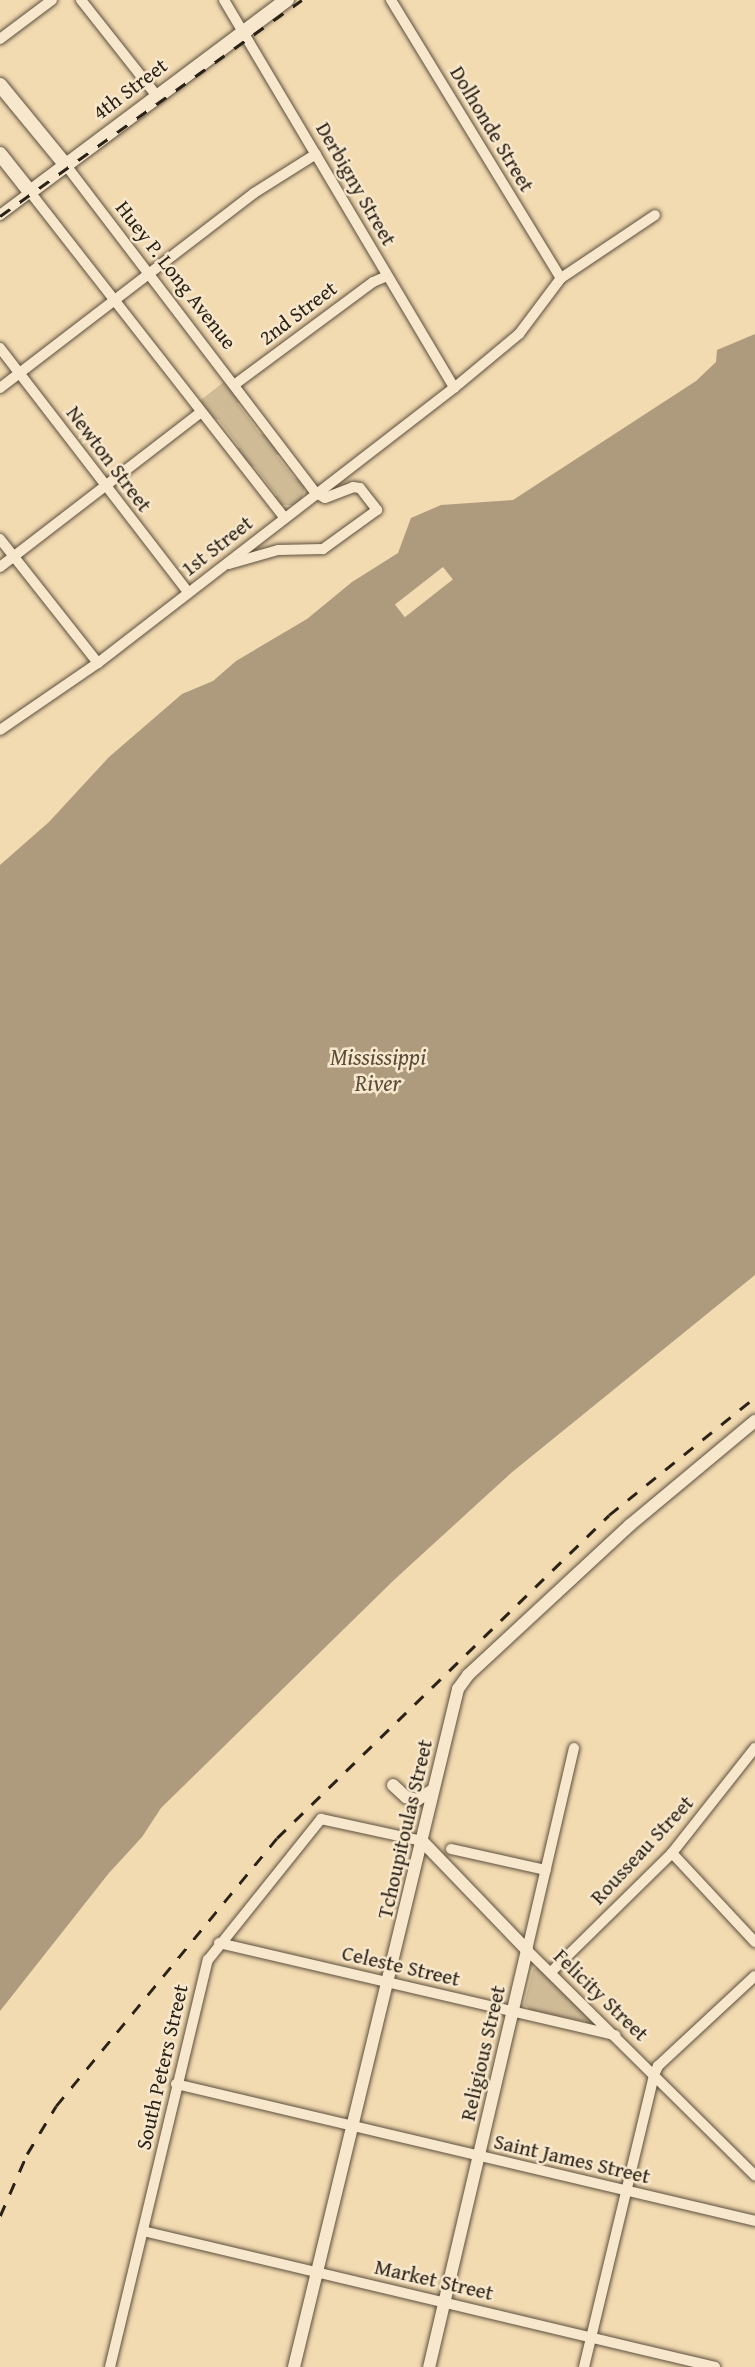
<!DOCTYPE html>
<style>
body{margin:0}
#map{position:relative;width:755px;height:2367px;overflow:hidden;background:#f2dab1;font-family:"Gentium Book Plus",serif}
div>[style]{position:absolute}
.green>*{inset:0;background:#d0bb97}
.water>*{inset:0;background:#ae9b7d}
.pier>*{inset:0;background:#f2dab1;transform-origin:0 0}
.roads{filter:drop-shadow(0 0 2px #5d503e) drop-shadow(0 0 2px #5d503e)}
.minor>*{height:10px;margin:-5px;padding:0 5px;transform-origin:5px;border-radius:5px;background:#f7e7cc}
.tertiary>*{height:12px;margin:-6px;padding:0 6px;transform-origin:6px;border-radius:6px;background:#f7e7cc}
.secondary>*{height:14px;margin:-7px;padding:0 7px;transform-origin:7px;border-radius:7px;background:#f7e7cc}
.rail>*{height:2.5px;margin-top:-1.25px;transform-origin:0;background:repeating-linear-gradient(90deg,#2b2217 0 12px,transparent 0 24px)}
span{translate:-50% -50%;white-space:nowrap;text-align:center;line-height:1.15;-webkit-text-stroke:5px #f7e7cc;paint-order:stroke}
.street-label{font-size:21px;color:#2b2217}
.water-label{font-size:23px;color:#594c3b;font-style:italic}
</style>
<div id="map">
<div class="green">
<i style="clip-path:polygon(225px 381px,245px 404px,237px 403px,260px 434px,269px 435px,284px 455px,276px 455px,294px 478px,303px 479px,306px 484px,301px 501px,295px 505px,280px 505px,270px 496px,277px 496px,255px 467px,246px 465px,232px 447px,240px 448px,219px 420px,210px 418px,197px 403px)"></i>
<i style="clip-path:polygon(539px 1968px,592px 2021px,589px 2025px,585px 2021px,528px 2011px,529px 2007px,524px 2005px,533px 1969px)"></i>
</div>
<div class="water">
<i style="clip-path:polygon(755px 334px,755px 1275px,511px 1473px,394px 1580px,161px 1808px,142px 1837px,109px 1873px,0 2011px,0 865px,49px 822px,109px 757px,182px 694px,213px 681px,236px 661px,307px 619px,352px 582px,398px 553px,411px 518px,441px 505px,513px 500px,696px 381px,716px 362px,717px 350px)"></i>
</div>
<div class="pier">
<i style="left:443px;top:567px;width:16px;height:61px;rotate:52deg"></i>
</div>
<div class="roads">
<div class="minor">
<i style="left:81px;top:0;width:121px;rotate:51.7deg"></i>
<i style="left:224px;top:0;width:451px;rotate:59.3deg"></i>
<i style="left:391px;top:0;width:326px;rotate:58.6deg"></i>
<i style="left:0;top:39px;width:65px;rotate:-36.9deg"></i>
<i style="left:65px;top:164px;width:414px;rotate:52.7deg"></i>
<i style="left:316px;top:493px;width:10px;rotate:29deg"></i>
<i style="left:325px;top:498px;width:30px;rotate:-21deg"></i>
<i style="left:353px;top:487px;width:7px;rotate:8deg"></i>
<i style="left:360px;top:488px;width:28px;rotate:52deg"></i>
<i style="left:377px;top:510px;width:67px;rotate:144.2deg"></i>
<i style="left:323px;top:549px;width:45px;rotate:178.7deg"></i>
<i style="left:278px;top:550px;width:51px;rotate:164.1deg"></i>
<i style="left:0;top:215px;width:38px;rotate:-37deg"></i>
<i style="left:30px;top:192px;width:414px;rotate:52deg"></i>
<i style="left:0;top:348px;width:309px;rotate:52.4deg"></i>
<i style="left:234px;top:385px;width:173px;rotate:-36.5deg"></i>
<i style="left:373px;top:282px;width:15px;rotate:-23deg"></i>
<i style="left:0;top:388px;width:320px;rotate:-37.5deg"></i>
<i style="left:254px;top:193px;width:73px;rotate:-32.2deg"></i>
<i style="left:0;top:539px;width:158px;rotate:51.7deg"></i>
<i style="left:0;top:567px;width:254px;rotate:-37.6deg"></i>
<i style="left:0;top:730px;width:119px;rotate:-34.4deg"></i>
<i style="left:98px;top:663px;width:450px;rotate:-37.7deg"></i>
<i style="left:454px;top:388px;width:85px;rotate:-39.7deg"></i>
<i style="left:519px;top:334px;width:70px;rotate:-53.1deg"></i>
<i style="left:561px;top:278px;width:113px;rotate:-33.8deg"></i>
<i style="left:574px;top:1748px;width:207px;rotate:103.1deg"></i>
<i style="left:527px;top:1950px;width:321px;rotate:44.7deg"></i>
<i style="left:451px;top:1849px;width:97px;rotate:12.5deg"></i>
<i style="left:672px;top:1853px;width:122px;rotate:47deg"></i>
<i style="left:219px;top:1943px;width:407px;rotate:13.1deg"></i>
<i style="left:551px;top:1972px;width:170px;rotate:-44.5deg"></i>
<i style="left:672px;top:1853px;width:134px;rotate:-51.7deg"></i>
<i style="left:176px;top:2084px;width:595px;rotate:13.31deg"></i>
<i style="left:143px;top:2231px;width:588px;rotate:13.37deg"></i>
<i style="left:110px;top:2367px;width:419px;rotate:-76.5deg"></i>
<i style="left:208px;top:1960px;width:181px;rotate:-51.3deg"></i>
<i style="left:321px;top:1819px;width:103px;rotate:12.3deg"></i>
<i style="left:584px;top:2367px;width:300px;rotate:-76.5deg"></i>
<i style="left:654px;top:2075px;width:10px;rotate:-66deg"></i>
<i style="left:658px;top:2066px;width:132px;rotate:-42.9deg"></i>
</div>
<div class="tertiary">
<i style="left:393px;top:1785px;width:18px;rotate:43deg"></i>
<i style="left:406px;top:1797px;width:11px;rotate:15deg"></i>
<i style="left:417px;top:1800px;width:19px;rotate:-32deg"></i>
<i style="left:422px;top:1841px;width:151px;rotate:46.1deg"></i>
<i style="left:527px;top:1950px;width:428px;rotate:103.2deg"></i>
<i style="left:294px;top:2367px;width:698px;rotate:-76.4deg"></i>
<i style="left:458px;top:1689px;width:17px;rotate:-54deg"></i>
<i style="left:468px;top:1675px;width:221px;rotate:-42.8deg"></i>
<i style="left:630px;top:1525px;width:163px;rotate:-39.8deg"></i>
</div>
<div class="secondary">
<i style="left:0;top:85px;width:102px;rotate:50.6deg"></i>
<i style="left:0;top:154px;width:48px;rotate:51.7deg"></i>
<i style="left:30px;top:192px;width:321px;rotate:-36.8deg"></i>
</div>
</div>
<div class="rail">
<i style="left:0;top:216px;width:371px;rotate:-35.6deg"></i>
<i style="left:0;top:2216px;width:68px;rotate:-66.5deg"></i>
<i style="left:27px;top:2154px;width:56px;rotate:-58.9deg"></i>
<i style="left:56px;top:2106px;width:347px;rotate:-50.5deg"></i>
<i style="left:277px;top:1838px;width:463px;rotate:-44.2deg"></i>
<i style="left:609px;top:1515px;width:188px;rotate:-38.9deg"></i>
</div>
<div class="street-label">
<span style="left:130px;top:89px;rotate:-37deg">4th Street</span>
<span style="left:492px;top:129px;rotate:59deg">Dolhonde Street</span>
<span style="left:356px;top:184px;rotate:60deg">Derbigny Street</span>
<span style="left:176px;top:275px;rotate:52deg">Huey P. Long Avenue</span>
<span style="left:298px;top:313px;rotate:-37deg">2nd Street</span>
<span style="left:109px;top:459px;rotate:53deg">Newton Street</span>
<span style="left:217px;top:546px;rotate:-38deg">1st Street</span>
<span style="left:405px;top:1829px;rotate:-77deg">Tchoupitoulas Street</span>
<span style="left:642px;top:1850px;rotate:-47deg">Rousseau Street</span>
<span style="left:401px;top:1966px;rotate:13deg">Celeste Street</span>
<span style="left:601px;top:1995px;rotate:44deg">Felicity Street</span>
<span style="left:483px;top:2053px;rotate:-77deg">Religious Street</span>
<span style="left:162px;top:2067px;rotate:-77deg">South Peters Street</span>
<span style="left:572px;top:2159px;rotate:13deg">Saint James Street</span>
<span style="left:434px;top:2280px;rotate:13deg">Market Street</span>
</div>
<div class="water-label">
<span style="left:378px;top:1070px">Mississippi<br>River</span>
</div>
</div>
